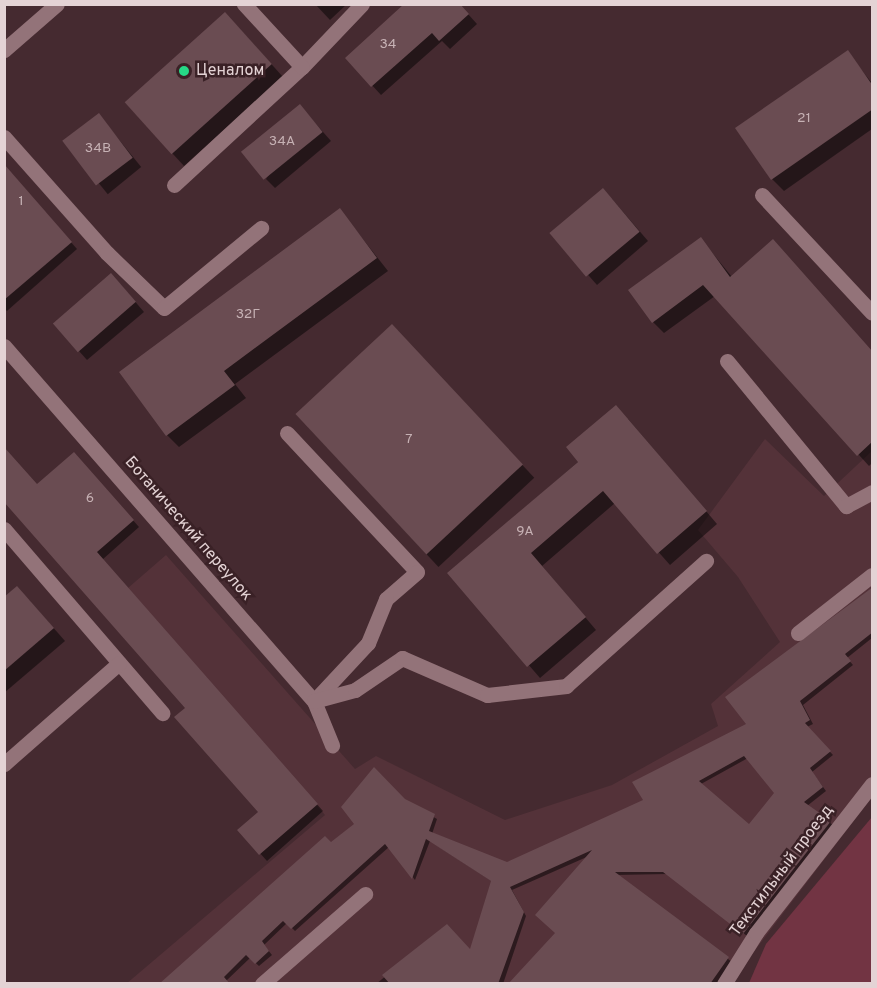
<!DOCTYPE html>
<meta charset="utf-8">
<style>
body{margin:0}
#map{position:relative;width:877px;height:988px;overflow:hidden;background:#452a30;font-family:Overpass,sans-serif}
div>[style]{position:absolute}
.built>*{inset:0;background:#543239}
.green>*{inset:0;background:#723443}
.shadow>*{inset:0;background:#0007;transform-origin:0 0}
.building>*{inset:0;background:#6a4c52;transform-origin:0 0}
.minor>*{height:15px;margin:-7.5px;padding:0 7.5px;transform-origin:7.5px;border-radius:7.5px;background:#937379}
.dots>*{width:16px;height:16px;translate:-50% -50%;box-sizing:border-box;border:3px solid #3a2126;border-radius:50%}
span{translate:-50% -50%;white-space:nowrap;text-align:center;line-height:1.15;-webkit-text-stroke:5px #3a2126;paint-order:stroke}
.number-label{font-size:14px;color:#c6b1b4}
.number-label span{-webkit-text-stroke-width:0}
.poi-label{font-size:16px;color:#e4d3d5}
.left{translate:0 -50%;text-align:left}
.street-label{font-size:16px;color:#e4d3d5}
.frame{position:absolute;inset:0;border:6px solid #e4d3d5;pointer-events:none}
</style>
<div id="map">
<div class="built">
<i style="clip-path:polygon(765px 439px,824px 496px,872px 451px,872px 797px,730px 983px,126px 984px,325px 815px,128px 588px,166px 555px,355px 769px,376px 756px,505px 820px,612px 785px,718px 726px,711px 704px,780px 642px,738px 577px,698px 530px)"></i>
</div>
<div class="green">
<i style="clip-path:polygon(872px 817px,872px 983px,749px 983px,766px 944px)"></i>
</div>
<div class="shadow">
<i style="clip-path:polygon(315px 4px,347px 4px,330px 20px)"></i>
<i style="clip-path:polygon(459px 4px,477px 24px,450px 49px,442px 41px,381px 95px,347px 58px)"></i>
<i style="clip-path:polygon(237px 26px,283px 77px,184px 166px,126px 103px)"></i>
<i style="clip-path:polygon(847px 52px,872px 83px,872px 129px,784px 191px,772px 179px)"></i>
<i style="left:99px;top:115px;width:67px;height:43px;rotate:51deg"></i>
<i style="clip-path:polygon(308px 115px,331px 141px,275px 188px,266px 179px)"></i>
<i style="clip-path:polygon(4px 166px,77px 249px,7px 311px,4px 308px)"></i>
<i style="clip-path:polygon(612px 199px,648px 241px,597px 285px,552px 234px)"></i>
<i style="clip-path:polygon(340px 210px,388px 271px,235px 384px,246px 398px,179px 447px,167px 435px)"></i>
<i style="clip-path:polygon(701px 239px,732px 277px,872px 352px,872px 463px,869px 466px,715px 296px,664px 333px,653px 322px)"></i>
<i style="clip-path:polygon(120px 284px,144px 312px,87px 360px,54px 323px)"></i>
<i style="left:404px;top:338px;width:191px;height:131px;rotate:47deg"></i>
<i style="clip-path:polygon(628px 419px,717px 524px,670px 565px,615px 503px,542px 566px,596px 630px,540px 678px,449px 573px)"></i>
<i style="clip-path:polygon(80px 460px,139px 527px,102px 560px,323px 811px,267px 861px,239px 830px,260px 812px,37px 486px)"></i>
<i style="clip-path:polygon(evenodd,872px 589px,872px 638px,847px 658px,853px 665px,803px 705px,813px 724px,807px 727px,833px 755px,812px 772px,826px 791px,807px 806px,833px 825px,747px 936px,668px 874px,616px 875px,732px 962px,717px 984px,510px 984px,556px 933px,589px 856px,512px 890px,526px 916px,503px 984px,376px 984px,447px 926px,470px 951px,493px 882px,430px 841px,415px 880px,389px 847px,295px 931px,287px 923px,264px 945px,272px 955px,259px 966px,250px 958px,226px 981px,161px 984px,331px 844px,404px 800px,437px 819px,432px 834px,507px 864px,645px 801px,749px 725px,872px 589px,748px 758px,776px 793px,749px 826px,701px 784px,748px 758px)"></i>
<i style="clip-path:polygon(4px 599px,29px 600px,65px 641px,4px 693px)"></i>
</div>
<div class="building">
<i style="clip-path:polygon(404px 4px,460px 4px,469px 14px,439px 41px,432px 33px,371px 87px,345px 58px)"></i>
<i style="left:225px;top:12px;width:70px;height:135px;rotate:48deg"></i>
<i style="clip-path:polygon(848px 50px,873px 86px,873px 109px,771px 180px,735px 128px)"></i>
<i style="left:300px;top:104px;width:36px;height:76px;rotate:51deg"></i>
<i style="left:99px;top:113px;width:56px;height:46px;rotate:53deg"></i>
<i style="clip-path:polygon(4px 164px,72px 242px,4px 300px)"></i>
<i style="left:603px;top:188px;width:57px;height:70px;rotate:50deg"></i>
<i style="clip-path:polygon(340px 208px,377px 258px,224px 371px,235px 385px,166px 436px,119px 372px)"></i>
<i style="clip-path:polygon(701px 237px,730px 277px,773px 239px,873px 352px,873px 441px,857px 456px,703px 285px,652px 323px,628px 290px)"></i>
<i style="left:111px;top:273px;width:38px;height:77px;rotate:49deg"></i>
<i style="left:392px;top:324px;width:192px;height:132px;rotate:47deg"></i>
<i style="clip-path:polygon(616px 405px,707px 511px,657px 554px,603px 491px,531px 553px,586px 617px,527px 667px,447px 573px,578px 462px,566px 447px)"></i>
<i style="clip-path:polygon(4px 447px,37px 484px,74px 452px,134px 520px,97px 552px,318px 804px,259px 855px,237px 830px,258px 812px,174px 717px,185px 708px,4px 502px)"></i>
<i style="clip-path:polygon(17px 586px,54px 628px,4px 671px,4px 597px)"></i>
<i style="clip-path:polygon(evenodd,873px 587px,873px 632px,845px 654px,851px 661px,800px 701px,810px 720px,805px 723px,831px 751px,810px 768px,823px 787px,804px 802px,831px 821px,743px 934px,663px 872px,615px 872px,729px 957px,710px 984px,508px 984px,555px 933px,535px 915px,592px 850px,510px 887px,524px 912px,498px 984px,390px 984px,382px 975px,447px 924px,470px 949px,491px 881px,426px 839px,412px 879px,385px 844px,291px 929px,283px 921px,262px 941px,269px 951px,255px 964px,246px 955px,224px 977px,230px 984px,159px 984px,325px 836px,331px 842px,354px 824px,341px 807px,374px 767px,405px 799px,435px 814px,429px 831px,507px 862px,643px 800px,632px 782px,746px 724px,725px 697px,873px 587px,744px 756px,774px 793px,749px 824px,699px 781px,744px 756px)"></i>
</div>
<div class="minor">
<i style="left:4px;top:50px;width:70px;rotate:-41deg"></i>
<i style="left:302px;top:67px;width:87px;rotate:-46.4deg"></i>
<i style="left:4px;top:137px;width:155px;rotate:48.4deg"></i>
<i style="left:107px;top:253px;width:79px;rotate:44deg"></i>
<i style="left:164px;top:308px;width:126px;rotate:-39.5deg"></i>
<i style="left:174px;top:185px;width:174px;rotate:-42.7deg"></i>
<i style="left:302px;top:67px;width:86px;rotate:-132.6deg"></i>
<i style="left:762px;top:195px;width:161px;rotate:47deg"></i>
<i style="left:4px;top:346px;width:471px;rotate:48.9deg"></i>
<i style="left:314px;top:701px;width:48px;rotate:67.8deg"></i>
<i style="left:727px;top:361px;width:188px;rotate:50.6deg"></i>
<i style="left:846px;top:506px;width:30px;rotate:-28deg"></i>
<i style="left:287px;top:433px;width:190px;rotate:46.9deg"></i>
<i style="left:417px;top:572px;width:41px;rotate:138.9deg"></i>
<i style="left:386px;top:599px;width:48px;rotate:112.2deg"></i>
<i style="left:368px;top:643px;width:79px;rotate:133deg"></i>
<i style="left:4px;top:529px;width:243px;rotate:49.3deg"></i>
<i style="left:798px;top:633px;width:94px;rotate:-38.1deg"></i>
<i style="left:314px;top:701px;width:42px;rotate:-15deg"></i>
<i style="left:355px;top:690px;width:57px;rotate:-34.2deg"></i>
<i style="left:402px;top:658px;width:93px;rotate:23.5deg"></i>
<i style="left:487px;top:695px;width:80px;rotate:-6.5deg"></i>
<i style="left:566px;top:686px;width:188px;rotate:-41.8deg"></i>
<i style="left:4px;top:764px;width:153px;rotate:-41.3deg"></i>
<i style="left:262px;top:984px;width:137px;rotate:-41.1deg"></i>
<i style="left:724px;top:984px;width:60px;rotate:-57.9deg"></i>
<i style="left:756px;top:933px;width:189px;rotate:-52.1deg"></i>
</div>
<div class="dots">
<i style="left:184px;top:71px;background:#26d886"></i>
</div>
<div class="number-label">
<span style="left:388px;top:45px">34</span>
<span style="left:804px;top:119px">21</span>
<span style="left:282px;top:142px">34А</span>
<span style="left:98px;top:149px">34В</span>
<span style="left:21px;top:202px">1</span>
<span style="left:248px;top:315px">32Г</span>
<span style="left:409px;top:440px">7</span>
<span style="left:90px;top:499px">6</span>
<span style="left:525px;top:532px">9А</span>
</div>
<div class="poi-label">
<span class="left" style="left:196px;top:71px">Ценалом</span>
</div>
<div class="street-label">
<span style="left:188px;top:529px;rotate:49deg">Ботанический переулок</span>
<span style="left:782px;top:871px;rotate:-53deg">Текстильный проезд</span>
</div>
<div class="frame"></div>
</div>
